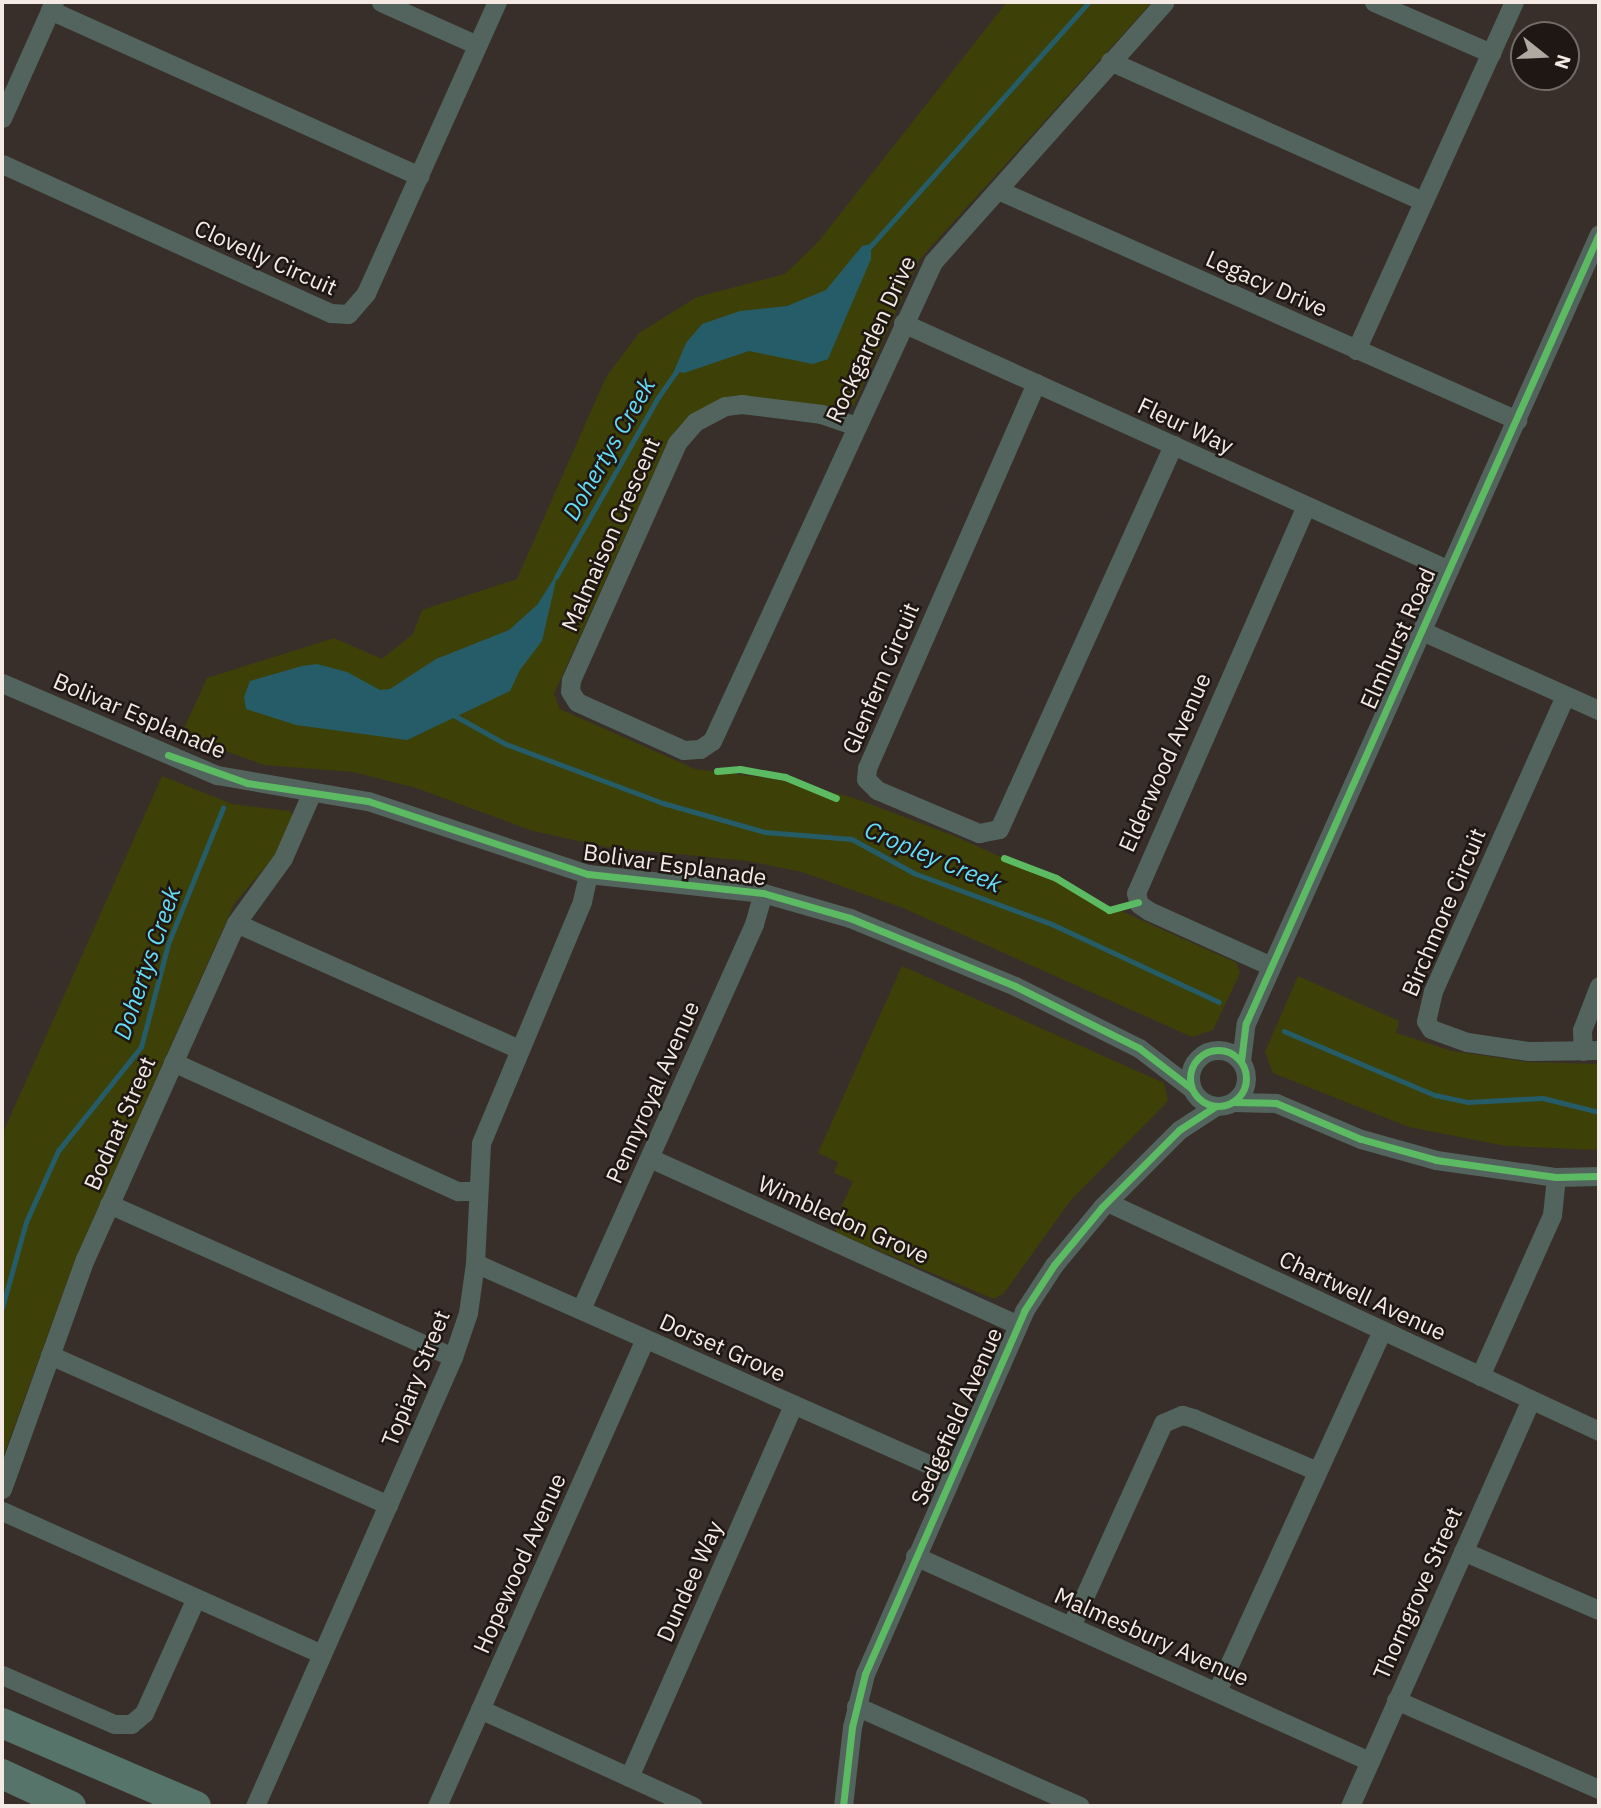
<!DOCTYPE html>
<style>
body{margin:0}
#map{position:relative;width:1601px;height:1808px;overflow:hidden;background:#382f2a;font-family:"IBM Plex Sans",sans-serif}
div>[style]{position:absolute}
.green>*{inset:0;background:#3d4007}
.water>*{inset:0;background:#255c68}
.stream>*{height:4.5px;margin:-2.25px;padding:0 2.25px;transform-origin:2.25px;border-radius:2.25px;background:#255c68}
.minor>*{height:19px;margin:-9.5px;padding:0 9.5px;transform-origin:9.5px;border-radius:9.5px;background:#52645d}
.minor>.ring{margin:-9.5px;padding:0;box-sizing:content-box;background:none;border:19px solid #52645d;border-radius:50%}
.highway>*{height:30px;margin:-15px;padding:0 15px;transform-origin:15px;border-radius:15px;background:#57746b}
.cycleway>*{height:7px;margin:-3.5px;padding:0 3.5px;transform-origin:3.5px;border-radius:3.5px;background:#5cba63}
.cycleway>.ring{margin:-3.5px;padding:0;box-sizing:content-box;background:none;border:7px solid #5cba63;border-radius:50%}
span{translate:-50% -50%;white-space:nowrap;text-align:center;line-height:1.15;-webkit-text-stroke:5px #1f1713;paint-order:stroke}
.street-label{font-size:23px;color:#f4e9e3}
.water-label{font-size:24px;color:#66dcf5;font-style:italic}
.frame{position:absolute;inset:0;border:4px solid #f4e9e3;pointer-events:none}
.north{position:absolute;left:1510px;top:21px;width:70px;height:70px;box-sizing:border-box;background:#1f1713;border:2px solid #746b66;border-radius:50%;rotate:108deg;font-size:19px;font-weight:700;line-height:28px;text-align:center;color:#f4e9e3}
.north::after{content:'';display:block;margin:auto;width:24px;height:32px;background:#b2a8a2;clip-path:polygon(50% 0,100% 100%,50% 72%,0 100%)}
</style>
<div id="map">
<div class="green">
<i style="clip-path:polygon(1007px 2px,1152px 2px,920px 259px,854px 405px,844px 411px,748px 396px,699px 410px,680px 425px,667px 443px,554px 694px,560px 709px,695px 769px,773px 779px,851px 797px,952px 835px,1237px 963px,1240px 973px,1213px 1030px,1192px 1037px,903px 908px,802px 872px,748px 861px,606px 847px,533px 831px,416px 788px,353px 772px,264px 765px,181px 735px,207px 678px,334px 638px,382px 659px,413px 634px,422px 610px,517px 579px,606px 377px,639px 333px,697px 297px,785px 274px,818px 242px)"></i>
<i style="clip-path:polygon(162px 776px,232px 804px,290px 811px,294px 818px,278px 852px,234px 904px,76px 1257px,2px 1460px,2px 1135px)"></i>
<i style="clip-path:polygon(902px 966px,1164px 1083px,1168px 1101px,1070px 1201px,1004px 1293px,994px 1299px,837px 1233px,834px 1224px,853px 1181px,834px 1173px,838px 1162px,818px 1153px)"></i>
<i style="clip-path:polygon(1298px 976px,1399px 1021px,1396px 1033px,1452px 1051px,1527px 1062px,1599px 1064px,1599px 1150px,1506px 1146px,1409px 1127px,1273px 1073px,1265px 1052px)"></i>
</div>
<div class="water">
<i style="clip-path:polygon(871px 244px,871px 259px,828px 359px,813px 364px,749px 351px,684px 373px,674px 371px,686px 343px,702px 324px,740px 311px,787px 306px,826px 290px,862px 246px)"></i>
<i style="clip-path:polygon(558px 572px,542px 641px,520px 670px,510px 691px,407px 740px,296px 725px,246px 709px,244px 697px,250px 681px,302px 666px,317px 664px,347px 672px,380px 690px,390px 689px,436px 659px,509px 630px,537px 605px)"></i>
</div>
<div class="stream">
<i style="left:868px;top:249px;width:331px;rotate:-48.2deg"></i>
<i style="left:556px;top:577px;width:205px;rotate:-60.4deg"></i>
<i style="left:657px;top:399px;width:38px;rotate:-55deg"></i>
<i style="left:452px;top:714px;width:62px;rotate:29.1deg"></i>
<i style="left:506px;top:744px;width:168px;rotate:20.6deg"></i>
<i style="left:663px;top:803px;width:106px;rotate:15.9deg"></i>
<i style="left:765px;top:832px;width:87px;rotate:4.6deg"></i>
<i style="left:852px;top:839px;width:71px;rotate:28.7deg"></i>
<i style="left:914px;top:873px;width:147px;rotate:20.3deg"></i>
<i style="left:1052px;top:924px;width:184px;rotate:25deg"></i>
<i style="left:1284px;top:1031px;width:164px;rotate:23deg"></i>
<i style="left:1435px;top:1095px;width:34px;rotate:12deg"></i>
<i style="left:1468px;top:1102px;width:75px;rotate:-3.1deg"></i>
<i style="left:1543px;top:1098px;width:58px;rotate:14deg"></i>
<i style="left:2px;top:1308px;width:89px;rotate:-74.4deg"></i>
<i style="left:26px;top:1222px;width:78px;rotate:-65.7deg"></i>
<i style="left:58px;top:1151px;width:133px;rotate:-51.4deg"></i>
<i style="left:141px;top:1047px;width:106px;rotate:-75.3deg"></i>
<i style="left:168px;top:944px;width:147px;rotate:-68deg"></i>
</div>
<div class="minor">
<i style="left:381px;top:2px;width:105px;rotate:24.1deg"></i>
<i style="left:1374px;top:2px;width:128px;rotate:23.6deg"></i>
<i style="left:50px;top:10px;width:405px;rotate:24.2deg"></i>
<i style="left:1110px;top:61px;width:343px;rotate:24.1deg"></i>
<i style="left:2px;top:118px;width:127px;rotate:-65.9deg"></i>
<i style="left:2px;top:164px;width:361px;rotate:24.4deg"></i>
<i style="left:331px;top:313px;width:17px;rotate:3deg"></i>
<i style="left:348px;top:314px;width:28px;rotate:-49deg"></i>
<i style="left:366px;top:293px;width:319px;rotate:-65.8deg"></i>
<i style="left:998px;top:190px;width:568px;rotate:23.9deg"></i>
<i style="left:903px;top:323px;width:599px;rotate:24.34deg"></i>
<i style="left:1356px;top:350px;width:382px;rotate:-65.6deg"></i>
<i style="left:1036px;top:383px;width:420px;rotate:113.7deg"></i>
<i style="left:867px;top:768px;width:11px;rotate:95deg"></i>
<i style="left:866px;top:779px;width:16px;rotate:45deg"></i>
<i style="left:877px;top:790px;width:111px;rotate:22.9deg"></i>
<i style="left:979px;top:833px;width:20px;rotate:-11deg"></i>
<i style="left:999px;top:829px;width:422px;rotate:-65.6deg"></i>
<i style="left:856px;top:426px;width:36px;rotate:-161deg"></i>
<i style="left:822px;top:414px;width:81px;rotate:-172.9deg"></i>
<i style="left:742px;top:404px;width:17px;rotate:173deg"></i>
<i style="left:725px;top:406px;width:34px;rotate:152deg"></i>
<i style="left:695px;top:422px;width:28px;rotate:131deg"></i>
<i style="left:677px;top:443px;width:260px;rotate:114.1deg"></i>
<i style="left:571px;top:680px;width:11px;rotate:95deg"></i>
<i style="left:570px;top:691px;width:13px;rotate:58deg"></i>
<i style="left:577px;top:702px;width:117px;rotate:24.2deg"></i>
<i style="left:684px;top:750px;width:16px;rotate:-4deg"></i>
<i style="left:700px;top:749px;width:14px;rotate:-34deg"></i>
<i style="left:712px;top:741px;width:528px;rotate:-65.23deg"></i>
<i style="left:933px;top:262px;width:348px;rotate:-48.3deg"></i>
<i style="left:1422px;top:631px;width:194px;rotate:24.1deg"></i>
<i style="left:2px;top:683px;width:234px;rotate:23.2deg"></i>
<i style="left:217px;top:775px;width:153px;rotate:9.8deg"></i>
<i style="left:368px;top:801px;width:232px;rotate:18.4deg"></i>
<i style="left:588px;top:874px;width:176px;rotate:6.2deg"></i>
<i style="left:763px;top:893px;width:91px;rotate:16deg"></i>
<i style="left:850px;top:918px;width:178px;rotate:22.4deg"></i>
<i style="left:1015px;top:986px;width:139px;rotate:26.6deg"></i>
<i style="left:1139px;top:1048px;width:66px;rotate:37.6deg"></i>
<i style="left:1565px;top:696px;width:323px;rotate:114.1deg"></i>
<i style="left:1433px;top:991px;width:31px;rotate:103deg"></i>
<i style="left:1426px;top:1021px;width:9px;rotate:58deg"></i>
<i style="left:1431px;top:1029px;width:38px;rotate:20deg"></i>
<i style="left:1467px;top:1042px;width:63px;rotate:8.3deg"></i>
<i style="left:1529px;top:1051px;width:70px;rotate:-0.8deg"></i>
<i style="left:236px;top:923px;width:308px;rotate:24deg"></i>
<i style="left:1271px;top:966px;width:134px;rotate:-155.7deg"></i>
<i style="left:1149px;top:911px;width:12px;rotate:-145deg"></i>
<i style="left:1139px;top:904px;width:11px;rotate:-105deg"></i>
<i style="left:1136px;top:893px;width:420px;rotate:-66.3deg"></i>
<i class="ring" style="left:1190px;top:1050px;width:37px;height:37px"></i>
<i style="left:1583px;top:1051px;width:21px;rotate:-93deg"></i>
<i style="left:1582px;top:1030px;width:47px;rotate:-68.9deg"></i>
<i style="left:1241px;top:1061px;width:38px;rotate:-83deg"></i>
<i style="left:1246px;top:1023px;width:864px;rotate:-65.9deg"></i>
<i style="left:173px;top:1062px;width:313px;rotate:24.4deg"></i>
<i style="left:458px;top:1191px;width:19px"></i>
<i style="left:1233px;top:1102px;width:43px;rotate:1.3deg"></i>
<i style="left:1276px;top:1103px;width:92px;rotate:23deg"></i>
<i style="left:1361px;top:1139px;width:78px;rotate:15.6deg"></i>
<i style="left:1436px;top:1160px;width:121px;rotate:8.1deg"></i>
<i style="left:1556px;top:1177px;width:43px;rotate:-1.3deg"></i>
<i style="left:650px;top:1158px;width:404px;rotate:24.4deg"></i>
<i style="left:1107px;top:1202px;width:543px;rotate:24.96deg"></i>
<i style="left:109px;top:1204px;width:376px;rotate:24deg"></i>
<i style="left:475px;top:1263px;width:521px;rotate:23.91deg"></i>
<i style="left:581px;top:1309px;width:422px;rotate:-65.8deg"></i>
<i style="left:754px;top:924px;width:32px;rotate:-74deg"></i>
<i style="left:50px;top:1355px;width:370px;rotate:23.9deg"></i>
<i style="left:1480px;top:1376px;width:176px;rotate:-65.9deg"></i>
<i style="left:1552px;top:1215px;width:38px;rotate:-84deg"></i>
<i style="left:2px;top:1489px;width:245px;rotate:-70.2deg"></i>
<i style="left:85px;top:1259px;width:368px;rotate:-65.8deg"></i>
<i style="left:236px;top:923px;width:80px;rotate:-54.1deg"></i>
<i style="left:283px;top:858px;width:72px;rotate:-66.3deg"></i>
<i style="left:2px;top:1511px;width:350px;rotate:24.1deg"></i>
<i style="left:1463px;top:1551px;width:148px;rotate:23.5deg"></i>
<i style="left:915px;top:1556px;width:498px;rotate:24.3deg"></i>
<i style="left:1071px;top:1626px;width:223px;rotate:-65.6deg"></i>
<i style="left:1163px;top:1423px;width:21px;rotate:-23deg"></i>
<i style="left:1182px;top:1415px;width:11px;rotate:15deg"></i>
<i style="left:1193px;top:1418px;width:135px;rotate:23.1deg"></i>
<i style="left:2px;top:1675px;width:122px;rotate:23.6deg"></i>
<i style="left:114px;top:1724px;width:17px"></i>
<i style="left:131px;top:1724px;width:17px;rotate:-40deg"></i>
<i style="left:144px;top:1713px;width:126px;rotate:-65.7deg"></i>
<i style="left:1217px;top:1691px;width:397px;rotate:-65.4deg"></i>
<i style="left:1396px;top:1700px;width:222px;rotate:23.7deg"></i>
<i style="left:856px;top:1706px;width:245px;rotate:24.1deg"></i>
<i style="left:480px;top:1709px;width:234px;rotate:24.5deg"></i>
<i style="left:629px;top:1777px;width:407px;rotate:-66.2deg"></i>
<i style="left:255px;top:1806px;width:491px;rotate:-66.2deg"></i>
<i style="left:453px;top:1357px;width:46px;rotate:-71.2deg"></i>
<i style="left:468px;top:1313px;width:50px;rotate:-82deg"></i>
<i style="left:475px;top:1263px;width:120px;rotate:-87.1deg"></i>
<i style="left:481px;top:1143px;width:262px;rotate:-67.3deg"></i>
<i style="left:582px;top:901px;width:28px;rotate:-77deg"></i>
<i style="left:437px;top:1806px;width:511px;rotate:-65.99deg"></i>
<i style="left:843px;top:1806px;width:80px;rotate:-83.5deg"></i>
<i style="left:852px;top:1727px;width:55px;rotate:-76.2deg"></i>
<i style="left:865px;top:1674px;width:396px;rotate:-66.3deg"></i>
<i style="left:1024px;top:1311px;width:55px;rotate:-56.9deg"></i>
<i style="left:1054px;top:1265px;width:75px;rotate:-50.4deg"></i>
<i style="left:1102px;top:1207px;width:109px;rotate:-45deg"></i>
<i style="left:1179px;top:1130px;width:44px;rotate:-33deg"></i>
<i style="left:1350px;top:1806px;width:445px;rotate:-66deg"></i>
</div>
<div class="highway">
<i style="left:2px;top:1723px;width:211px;rotate:23.2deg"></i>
<i style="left:2px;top:1774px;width:76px;rotate:24.9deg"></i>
</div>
<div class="cycleway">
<i style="left:168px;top:755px;width:84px;rotate:19.5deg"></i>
<i style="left:247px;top:783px;width:122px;rotate:8.5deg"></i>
<i style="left:368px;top:801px;width:232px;rotate:18.4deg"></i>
<i style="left:588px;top:874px;width:176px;rotate:6.2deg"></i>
<i style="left:763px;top:893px;width:91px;rotate:16deg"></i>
<i style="left:850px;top:918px;width:178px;rotate:22.4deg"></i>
<i style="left:1015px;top:986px;width:139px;rotate:26.6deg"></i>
<i style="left:1139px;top:1048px;width:66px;rotate:37.6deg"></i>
<i style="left:717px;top:771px;width:23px;rotate:-5deg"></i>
<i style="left:740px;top:769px;width:46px;rotate:10.1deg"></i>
<i style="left:785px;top:777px;width:55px;rotate:22.4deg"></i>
<i style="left:1004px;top:858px;width:56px;rotate:21deg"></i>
<i style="left:1056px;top:878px;width:62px;rotate:31.1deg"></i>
<i style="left:1109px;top:910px;width:30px;rotate:-15deg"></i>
<i class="ring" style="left:1190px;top:1050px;width:49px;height:49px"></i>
<i style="left:1241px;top:1061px;width:38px;rotate:-83deg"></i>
<i style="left:1246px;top:1023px;width:864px;rotate:-65.9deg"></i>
<i style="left:1233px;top:1102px;width:43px;rotate:1.3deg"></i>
<i style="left:1276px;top:1103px;width:92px;rotate:23deg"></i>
<i style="left:1361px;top:1139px;width:78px;rotate:15.6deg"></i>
<i style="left:1436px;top:1160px;width:121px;rotate:8.1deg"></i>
<i style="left:1556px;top:1177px;width:43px;rotate:-1.3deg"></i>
<i style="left:843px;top:1806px;width:80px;rotate:-83.5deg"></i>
<i style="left:852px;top:1727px;width:55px;rotate:-76.2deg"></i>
<i style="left:865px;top:1674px;width:396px;rotate:-66.3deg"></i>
<i style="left:1024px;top:1311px;width:55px;rotate:-56.9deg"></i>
<i style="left:1054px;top:1265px;width:75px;rotate:-50.4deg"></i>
<i style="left:1102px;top:1207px;width:109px;rotate:-45deg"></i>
<i style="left:1179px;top:1130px;width:44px;rotate:-33deg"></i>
</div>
<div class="street-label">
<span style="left:266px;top:257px;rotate:24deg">Clovelly Circuit</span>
<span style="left:1267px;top:283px;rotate:24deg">Legacy Drive</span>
<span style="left:870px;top:339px;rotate:-65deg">Rockgarden Drive</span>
<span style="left:1186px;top:425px;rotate:25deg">Fleur Way</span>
<span style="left:610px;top:534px;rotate:-66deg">Malmaison Crescent</span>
<span style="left:1397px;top:638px;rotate:-66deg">Elmhurst Road</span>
<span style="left:880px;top:678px;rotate:-67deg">Glenfern Circuit</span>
<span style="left:140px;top:715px;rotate:23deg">Bolivar Esplanade</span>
<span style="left:1164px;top:762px;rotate:-66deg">Elderwood Avenue</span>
<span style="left:675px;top:864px;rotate:8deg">Bolivar Esplanade</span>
<span style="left:1443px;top:912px;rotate:-67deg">Birchmore Circuit</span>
<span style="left:652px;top:1092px;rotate:-66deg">Pennyroyal Avenue</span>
<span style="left:119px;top:1123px;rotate:-66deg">Bodnat Street</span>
<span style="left:844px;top:1219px;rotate:24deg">Wimbledon Grove</span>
<span style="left:1363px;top:1295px;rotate:25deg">Chartwell Avenue</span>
<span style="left:723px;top:1347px;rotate:24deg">Dorset Grove</span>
<span style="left:415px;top:1378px;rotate:-68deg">Topiary Street</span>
<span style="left:956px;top:1416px;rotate:-66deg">Sedgefield Avenue</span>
<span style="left:519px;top:1563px;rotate:-66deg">Hopewood Avenue</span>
<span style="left:689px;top:1581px;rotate:-66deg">Dundee Way</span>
<span style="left:1417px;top:1593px;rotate:-66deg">Thorngrove Street</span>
<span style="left:1152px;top:1636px;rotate:24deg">Malmesbury Avenue</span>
</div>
<div class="water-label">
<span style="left:609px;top:449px;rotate:-60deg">Dohertys Creek</span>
<span style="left:933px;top:857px;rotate:23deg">Cropley Creek</span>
<span style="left:147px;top:963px;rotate:-71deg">Dohertys Creek</span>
</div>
<div class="frame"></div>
<div class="north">N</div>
</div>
